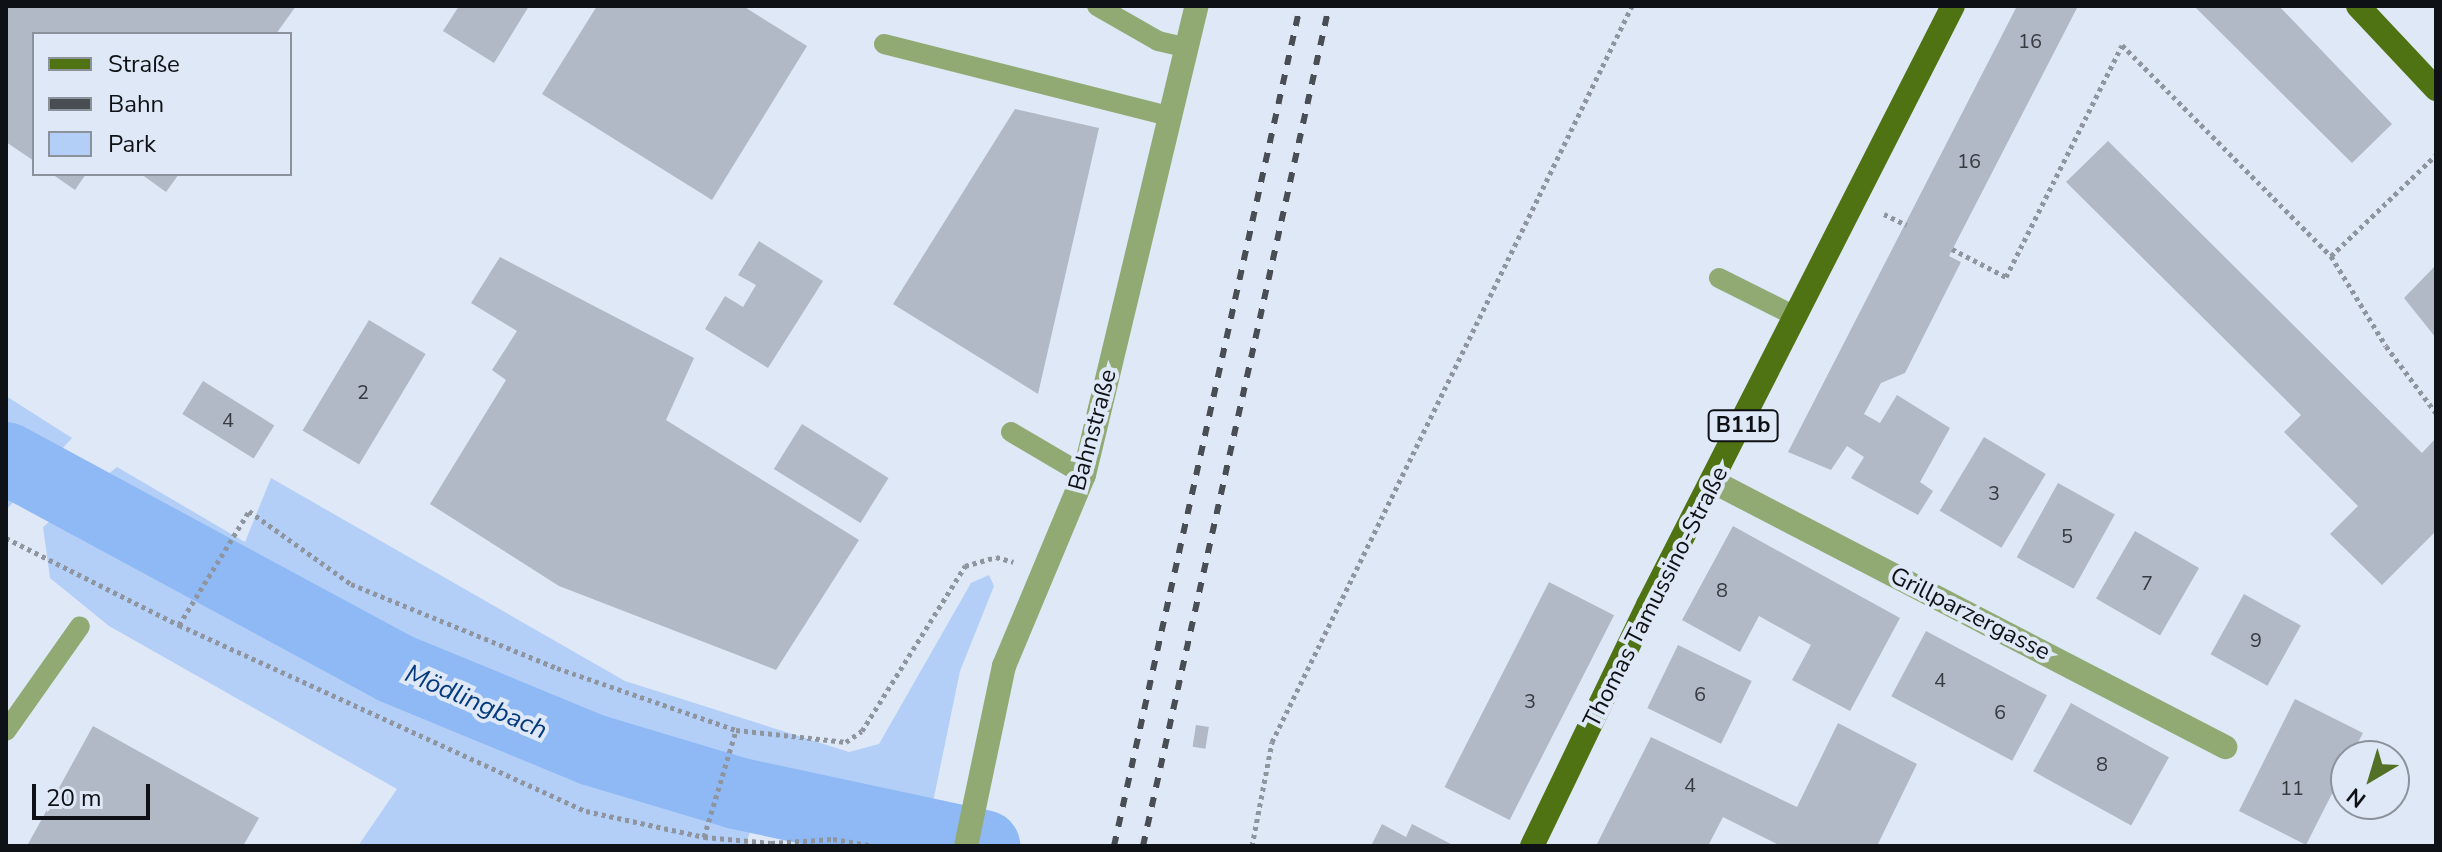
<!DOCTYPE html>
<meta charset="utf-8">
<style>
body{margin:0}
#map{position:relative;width:2442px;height:852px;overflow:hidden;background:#dfe8f6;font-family:"Nunito Sans",sans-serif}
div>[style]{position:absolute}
.green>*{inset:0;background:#b3cff7}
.river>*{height:72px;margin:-36px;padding:0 36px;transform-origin:36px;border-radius:36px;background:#8eb9f5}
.building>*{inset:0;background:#b0b9c5;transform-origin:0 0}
.path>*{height:5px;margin-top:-2.5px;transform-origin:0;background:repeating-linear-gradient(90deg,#8e959f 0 4px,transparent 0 8px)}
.lane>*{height:20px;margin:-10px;padding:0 10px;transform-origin:10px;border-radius:10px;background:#91aa73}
.street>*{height:24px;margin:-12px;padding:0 12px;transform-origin:12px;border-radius:12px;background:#91aa73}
.primary>*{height:24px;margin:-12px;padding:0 12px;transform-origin:12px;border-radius:12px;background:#4f7213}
.rail>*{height:6px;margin-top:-3px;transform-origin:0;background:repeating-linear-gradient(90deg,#494d54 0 10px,transparent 0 20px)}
span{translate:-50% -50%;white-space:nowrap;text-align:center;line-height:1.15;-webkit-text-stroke:8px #dfe8f6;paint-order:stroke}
.number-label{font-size:20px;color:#363b41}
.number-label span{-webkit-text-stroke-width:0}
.shield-label span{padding:2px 6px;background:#dfe8f6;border:2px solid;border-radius:6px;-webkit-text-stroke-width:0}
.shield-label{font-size:22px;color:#0e1115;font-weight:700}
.street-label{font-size:24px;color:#0e1115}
.water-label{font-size:26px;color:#053a7b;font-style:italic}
.frame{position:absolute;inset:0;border:8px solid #0e1115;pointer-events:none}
.legend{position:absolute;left:32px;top:32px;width:260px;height:144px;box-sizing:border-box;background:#dfe8f6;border:2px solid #8b929c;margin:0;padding:10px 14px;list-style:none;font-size:24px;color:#0e1115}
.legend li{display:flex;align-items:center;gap:16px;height:40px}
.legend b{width:40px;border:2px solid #8b929c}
.north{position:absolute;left:2330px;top:740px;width:80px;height:80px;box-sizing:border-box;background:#dfe8f6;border:2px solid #8b929c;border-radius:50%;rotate:218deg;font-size:22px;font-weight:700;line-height:32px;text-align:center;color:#0e1115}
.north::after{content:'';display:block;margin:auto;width:28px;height:36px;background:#537126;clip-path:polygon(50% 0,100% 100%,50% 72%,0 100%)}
.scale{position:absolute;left:32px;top:784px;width:118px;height:36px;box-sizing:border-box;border:4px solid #0e1115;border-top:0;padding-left:10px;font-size:24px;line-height:28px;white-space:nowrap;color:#0e1115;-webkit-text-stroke:6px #dfe8f6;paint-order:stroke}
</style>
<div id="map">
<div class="green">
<i style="clip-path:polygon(6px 396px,72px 438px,6px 510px)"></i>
<i style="clip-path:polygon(117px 467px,245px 542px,271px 478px,625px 681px,849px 752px,879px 744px,971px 583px,989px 575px,994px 586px,960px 671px,926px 836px,756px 816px,745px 846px,358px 846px,397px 789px,109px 626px,50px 578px,43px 527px)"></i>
</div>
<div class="river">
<i style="left:6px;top:458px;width:441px;rotate:28.4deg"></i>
<i style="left:394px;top:668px;width:215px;rotate:22.4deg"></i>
<i style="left:593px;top:750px;width:149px;rotate:16.7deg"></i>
<i style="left:736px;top:793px;width:254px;rotate:12.1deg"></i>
</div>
<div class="building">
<i style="clip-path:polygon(6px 6px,296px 6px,276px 34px,34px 34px,34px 161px,6px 142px)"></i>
<i style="clip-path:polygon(459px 6px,529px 6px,494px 63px,443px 31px)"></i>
<i style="clip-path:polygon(597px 6px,743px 6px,807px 46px,712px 200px,542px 94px)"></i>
<i style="clip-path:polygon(2017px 6px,2078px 6px,1949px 256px,1961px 262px,1905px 373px,1881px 383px,1864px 414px,1880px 423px,1897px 395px,1950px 428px,1920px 482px,1933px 491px,1918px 515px,1851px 478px,1864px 457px,1847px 446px,1831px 470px,1788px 452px)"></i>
<i style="clip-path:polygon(2194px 6px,2279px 6px,2392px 124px,2352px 163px)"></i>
<i style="clip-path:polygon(1015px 109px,1099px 128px,1038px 394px,893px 304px)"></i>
<i style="clip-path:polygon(2108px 141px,2422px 453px,2436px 438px,2436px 531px,2382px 585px,2330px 534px,2358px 506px,2284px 432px,2301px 415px,2066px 182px)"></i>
<i style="clip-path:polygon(52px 174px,86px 174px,75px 190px)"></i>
<i style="clip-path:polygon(141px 174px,179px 174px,166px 192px)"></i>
<i style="clip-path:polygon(759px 241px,823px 281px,768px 368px,705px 329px,725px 296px,743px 307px,756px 285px,738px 275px)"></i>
<i style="clip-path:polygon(500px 257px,694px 358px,666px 420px,859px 540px,776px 670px,559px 586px,430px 504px,506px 380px,492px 370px,517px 331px,471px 303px)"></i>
<i style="clip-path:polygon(2436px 265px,2436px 338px,2404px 298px)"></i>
<i style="left:369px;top:320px;width:66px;height:129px;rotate:31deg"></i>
<i style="left:203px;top:381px;width:84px;height:39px;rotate:32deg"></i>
<i style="left:802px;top:424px;width:102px;height:53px;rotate:32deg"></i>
<i style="left:1984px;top:437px;width:72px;height:86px;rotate:31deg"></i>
<i style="left:2058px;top:483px;width:65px;height:85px;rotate:29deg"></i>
<i style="clip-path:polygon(1733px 526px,1900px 618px,1850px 711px,1792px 680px,1811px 645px,1759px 616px,1740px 652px,1682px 620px)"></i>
<i style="left:2135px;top:531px;width:74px;height:78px;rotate:30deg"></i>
<i style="left:1549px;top:582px;width:73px;height:230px;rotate:27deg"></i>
<i style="left:2244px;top:594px;width:65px;height:69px;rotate:29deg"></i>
<i style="left:1926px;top:631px;width:137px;height:74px;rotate:28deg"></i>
<i style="left:1678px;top:645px;width:82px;height:70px;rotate:26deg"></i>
<i style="clip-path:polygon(2295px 699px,2363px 733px,2351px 756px,2346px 756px,2346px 766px,2306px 845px,2239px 811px)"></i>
<i style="left:2071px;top:703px;width:112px;height:78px;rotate:29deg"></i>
<i style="clip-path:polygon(1838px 723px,1917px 764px,1877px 846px,1781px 846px,1723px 817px,1708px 846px,1596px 846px,1651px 737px,1797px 807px)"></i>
<i style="left:1196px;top:725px;width:13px;height:22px;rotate:9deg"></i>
<i style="clip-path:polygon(93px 726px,259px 818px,243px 846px,27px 846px)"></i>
<i style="clip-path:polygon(1382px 824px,1406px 837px,1412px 824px,1455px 846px,1371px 846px)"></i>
</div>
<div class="path">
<i style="left:1884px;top:214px;width:25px;rotate:26deg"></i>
<i style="left:1952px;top:249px;width:61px;rotate:27.4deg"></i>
<i style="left:2006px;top:277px;width:259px;rotate:-63.4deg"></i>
<i style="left:2122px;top:45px;width:297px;rotate:45.3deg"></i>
<i style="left:2331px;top:256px;width:105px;rotate:58.6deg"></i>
<i style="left:2386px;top:346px;width:84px;rotate:53.3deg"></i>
<i style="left:2331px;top:256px;width:146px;rotate:-43.9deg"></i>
<i style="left:6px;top:538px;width:194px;rotate:26.7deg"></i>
<i style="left:179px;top:625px;width:447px;rotate:24.6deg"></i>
<i style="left:586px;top:811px;width:121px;rotate:12.4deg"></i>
<i style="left:704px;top:837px;width:67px;rotate:5.1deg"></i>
<i style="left:771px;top:843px;width:62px;rotate:-3.7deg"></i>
<i style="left:833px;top:839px;width:42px;rotate:9.7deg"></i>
<i style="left:179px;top:625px;width:134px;rotate:-58.4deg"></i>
<i style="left:249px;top:511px;width:125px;rotate:35.6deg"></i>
<i style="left:351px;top:584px;width:222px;rotate:22.2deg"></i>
<i style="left:557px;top:668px;width:189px;rotate:19.1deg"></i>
<i style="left:704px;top:837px;width:112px;rotate:-73.3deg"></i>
<i style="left:736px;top:730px;width:111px;rotate:6.2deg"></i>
<i style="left:846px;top:742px;width:19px;rotate:-35deg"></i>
<i style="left:862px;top:731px;width:195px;rotate:-58deg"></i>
<i style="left:965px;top:566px;width:32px;rotate:-16deg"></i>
<i style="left:996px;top:557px;width:18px;rotate:16deg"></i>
<i style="left:1252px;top:846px;width:106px;rotate:-79.1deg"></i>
<i style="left:1272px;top:742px;width:819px;rotate:-63.94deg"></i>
</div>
<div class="lane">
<i style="left:1097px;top:6px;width:70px;rotate:29.8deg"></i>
<i style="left:1158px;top:41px;width:31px;rotate:13deg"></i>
<i style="left:884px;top:44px;width:297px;rotate:14.2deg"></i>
<i style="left:1719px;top:278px;width:87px;rotate:26.6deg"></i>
<i style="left:1011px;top:432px;width:85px;rotate:30.5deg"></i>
<i style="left:6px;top:731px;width:128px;rotate:-54.8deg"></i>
</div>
<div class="street">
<i style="left:1714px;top:482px;width:576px;rotate:27.41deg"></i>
<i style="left:966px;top:846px;width:184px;rotate:-78.1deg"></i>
<i style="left:1004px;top:666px;width:207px;rotate:-67.3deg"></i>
<i style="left:1084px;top:475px;width:482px;rotate:-76.5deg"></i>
</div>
<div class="primary">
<i style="left:2358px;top:6px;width:114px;rotate:46.8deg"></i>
<i style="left:1532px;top:846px;width:267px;rotate:-64.3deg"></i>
<i style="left:1648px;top:605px;width:672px;rotate:-63.02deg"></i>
</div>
<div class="rail">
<i style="left:1114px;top:846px;width:860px;rotate:-77.51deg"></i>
<i style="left:1143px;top:846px;width:860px;rotate:-77.51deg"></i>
</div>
<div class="number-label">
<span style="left:2030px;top:41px">16</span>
<span style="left:1969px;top:161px">16</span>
<span style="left:363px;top:392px">2</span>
<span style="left:228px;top:420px">4</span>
<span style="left:1994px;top:493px">3</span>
<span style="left:2067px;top:536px">5</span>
<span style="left:2147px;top:583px">7</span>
<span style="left:1722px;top:590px">8</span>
<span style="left:2256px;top:640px">9</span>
<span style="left:1940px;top:680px">4</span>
<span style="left:1700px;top:694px">6</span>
<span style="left:1530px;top:701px">3</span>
<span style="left:2000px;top:712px">6</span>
<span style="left:2102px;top:764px">8</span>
<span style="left:1690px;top:785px">4</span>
<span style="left:2292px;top:788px">11</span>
</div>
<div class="shield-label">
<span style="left:1743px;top:426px">B11b</span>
</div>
<div class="street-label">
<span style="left:1093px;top:430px;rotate:-75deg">Bahnstraße</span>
<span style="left:1656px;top:597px;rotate:-63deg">Thomas Tamussino-Straße</span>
<span style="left:1970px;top:614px;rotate:27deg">Grillparzergasse</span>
</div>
<div class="water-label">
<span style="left:476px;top:702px;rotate:23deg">Mödlingbach</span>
</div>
<div class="frame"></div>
<ul class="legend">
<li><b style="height:10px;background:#4f7213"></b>Straße</li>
<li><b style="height:10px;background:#494d54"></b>Bahn</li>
<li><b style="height:22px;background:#b3cff7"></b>Park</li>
</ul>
<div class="north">N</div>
<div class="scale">20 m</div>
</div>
